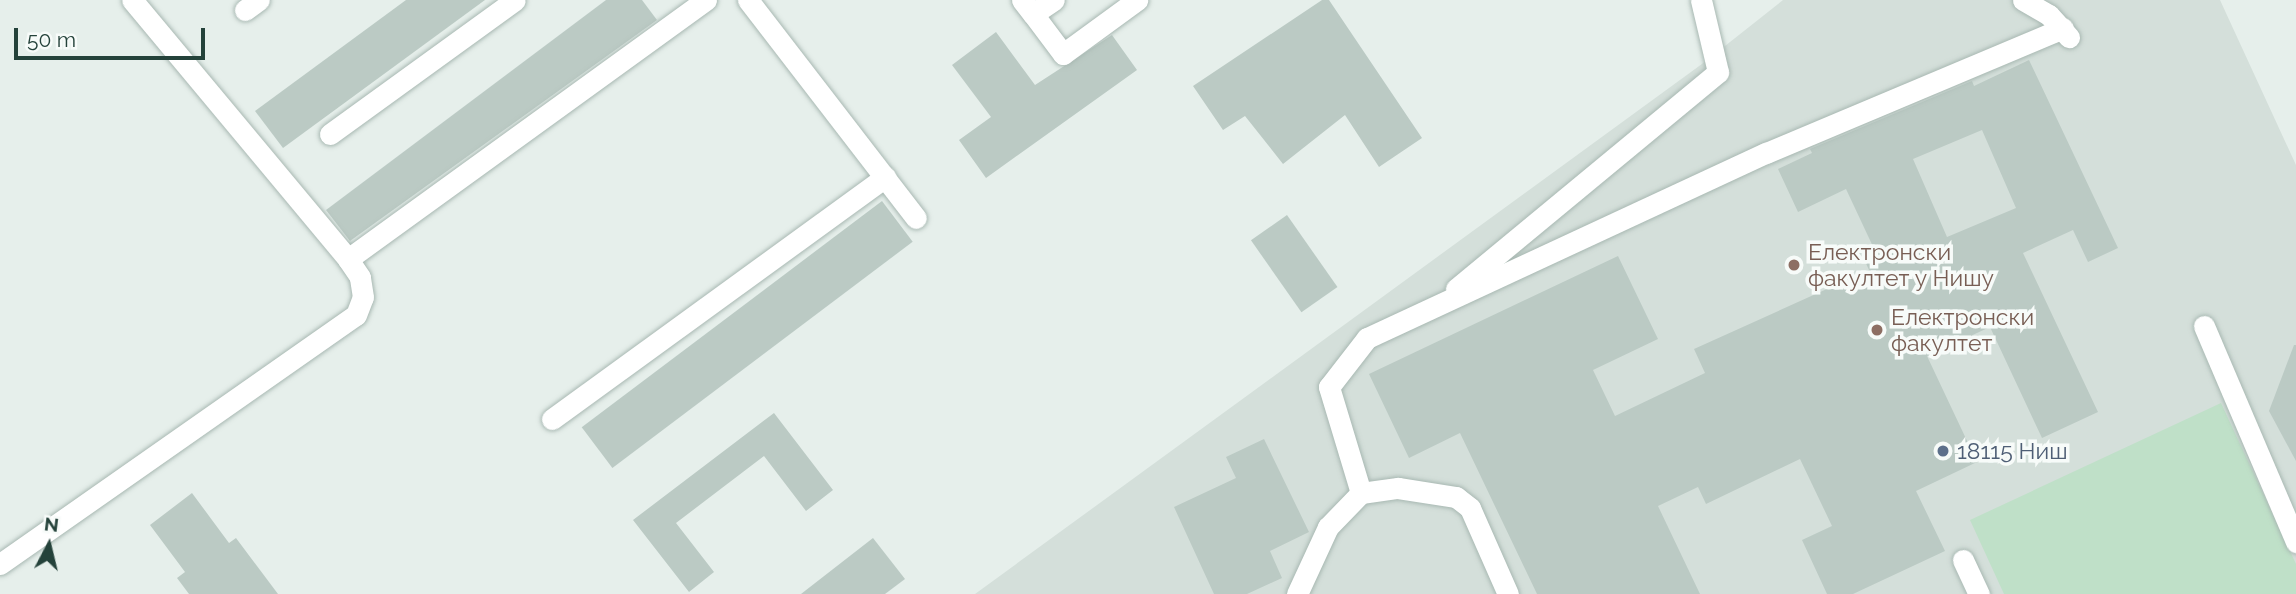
<!DOCTYPE html>
<meta charset="utf-8">
<style>
body{margin:0}
#map{position:relative;width:2296px;height:594px;overflow:hidden;background:#e6efeb;font-family:Raleway,sans-serif}
div>[style]{position:absolute}
.built>*{inset:0;background:#d4dfda}
.green>*{inset:0;background:#bfe0c8}
.building>*{inset:0;background:#bbcac4;transform-origin:0 0}
.roads{filter:drop-shadow(0 0 2px #a8b8b2) drop-shadow(0 0 2px #a8b8b2)}
.minor>*{height:21px;margin:-10.5px;padding:0 10.5px;transform-origin:10.5px;border-radius:10.5px;background:#fff}
.dots>*{width:19px;height:19px;translate:-50% -50%;box-sizing:border-box;border:4px solid #f7fbf9;border-radius:50%}
span{translate:-50% -50%;white-space:nowrap;text-align:center;line-height:1.15;-webkit-text-stroke:7px #f7fbf9;paint-order:stroke}
.education-label{font-size:23px;color:#785e54}
.left{translate:0 -50%;text-align:left}
.service-label{font-size:23px;color:#4e5e75}
.north{position:absolute;left:14px;top:510px;width:70px;height:70px;-webkit-text-stroke:5px #f7fbf9;paint-order:stroke;rotate:7deg;font-size:19px;font-weight:700;line-height:28px;text-align:center;color:#24423a}
.north::after{content:'';display:block;margin:auto;width:24px;height:32px;background:#24423a;clip-path:polygon(50% 0,100% 100%,50% 72%,0 100%)}
.scale{position:absolute;left:14px;top:28px;width:191px;height:32px;box-sizing:border-box;border:4px solid #24423a;border-top:0;padding-left:9px;font-size:21px;line-height:24px;white-space:nowrap;color:#24423a;-webkit-text-stroke:5px #f7fbf9;paint-order:stroke}
</style>
<div id="map">
<div class="built">
<i style="clip-path:polygon(1783px 0,2220px 0,2296px 165px,2296px 594px,975px 594px,1706px 61px)"></i>
</div>
<div class="green">
<i style="clip-path:polygon(2221px 403px,2296px 564px,2296px 594px,2004px 594px,1970px 520px)"></i>
</div>
<div class="building">
<i style="clip-path:polygon(406px 0,485px 0,283px 148px,255px 111px)"></i>
<i style="clip-path:polygon(606px 0,642px 0,657px 20px,350px 241px,326px 210px)"></i>
<i style="clip-path:polygon(1322px 0,1329px 0,1422px 138px,1379px 167px,1345px 115px,1283px 164px,1245px 116px,1223px 130px,1193px 86px)"></i>
<i style="clip-path:polygon(996px 32px,1035px 85px,1112px 35px,1137px 70px,986px 178px,959px 140px,991px 117px,952px 65px)"></i>
<i style="clip-path:polygon(evenodd,2029px 60px,2118px 248px,2088px 262px,2073px 230px,2023px 253px,2098px 412px,2042px 438px,1990px 327px,1927px 356px,1977px 462px,1916px 491px,1945px 551px,1853px 594px,1827px 594px,1802px 540px,1832px 526px,1800px 459px,1706px 504px,1698px 487px,1658px 506px,1700px 594px,1537px 594px,1460px 433px,1409px 458px,1369px 374px,1618px 256px,1658px 339px,1593px 370px,1615px 416px,1705px 373px,1694px 349px,1869px 270px,1864px 259px,1876px 253px,1846px 189px,1798px 212px,1778px 169px,1812px 153px,1810px 149px,1972px 81px,1974px 86px,2029px 60px,1982px 130px,2016px 208px,1947px 237px,1913px 159px,1982px 130px)"></i>
<i style="left:882px;top:201px;width:51px;height:376px;rotate:53deg"></i>
<i style="left:1287px;top:215px;width:88px;height:44px;rotate:55deg"></i>
<i style="clip-path:polygon(2294px 345px,2296px 345px,2296px 461px,2269px 411px)"></i>
<i style="clip-path:polygon(774px 413px,833px 490px,806px 511px,764px 456px,676px 523px,714px 572px,689px 592px,633px 520px)"></i>
<i style="clip-path:polygon(1264px 439px,1309px 532px,1270px 551px,1282px 578px,1247px 594px,1214px 594px,1174px 507px,1236px 478px,1226px 457px)"></i>
<i style="clip-path:polygon(192px 493px,229px 543px,236px 538px,278px 594px,189px 594px,177px 578px,185px 572px,150px 525px)"></i>
<i style="clip-path:polygon(873px 538px,905px 579px,885px 594px,801px 594px)"></i>
</div>
<div class="roads">
<div class="minor">
<i style="left:748px;top:0;width:275px;rotate:52.4deg"></i>
<i style="left:1022px;top:0;width:18px;rotate:52deg"></i>
<i style="left:1033px;top:14px;width:25px;rotate:-34deg"></i>
<i style="left:2023px;top:0;width:30px;rotate:30deg"></i>
<i style="left:2049px;top:15px;width:30px;rotate:48deg"></i>
<i style="left:245px;top:10px;width:17px;rotate:-36deg"></i>
<i style="left:1033px;top:14px;width:50px;rotate:53.1deg"></i>
<i style="left:1063px;top:54px;width:92px;rotate:-36.1deg"></i>
<i style="left:330px;top:134px;width:228px;rotate:-35.9deg"></i>
<i style="left:348px;top:259px;width:442px;rotate:-35.9deg"></i>
<i style="left:1456px;top:289px;width:340px;rotate:-39.6deg"></i>
<i style="left:1718px;top:72px;width:74px;rotate:-103.3deg"></i>
<i style="left:2204px;top:326px;width:235px;rotate:66.9deg"></i>
<i style="left:552px;top:419px;width:412px;rotate:-36deg"></i>
<i style="left:1361px;top:493px;width:111px;rotate:-106.8deg"></i>
<i style="left:1329px;top:387px;width:62px;rotate:-52.2deg"></i>
<i style="left:1367px;top:338px;width:440px;rotate:-24.9deg"></i>
<i style="left:1766px;top:153px;width:322px;rotate:-22.8deg"></i>
<i style="left:1963px;top:560px;width:38px;rotate:65deg"></i>
<i style="left:0;top:564px;width:434px;rotate:-35deg"></i>
<i style="left:356px;top:315px;width:19px;rotate:-69deg"></i>
<i style="left:363px;top:297px;width:20px;rotate:-99deg"></i>
<i style="left:360px;top:277px;width:22px;rotate:-124deg"></i>
<i style="left:348px;top:259px;width:337px;rotate:-129.8deg"></i>
<i style="left:1297px;top:594px;width:74px;rotate:-65.2deg"></i>
<i style="left:1328px;top:527px;width:47px;rotate:-45.9deg"></i>
<i style="left:1361px;top:493px;width:37px;rotate:-8deg"></i>
<i style="left:1398px;top:488px;width:59px;rotate:8.8deg"></i>
<i style="left:1456px;top:497px;width:18px;rotate:38deg"></i>
<i style="left:1470px;top:508px;width:94px;rotate:66.2deg"></i>
</div>
</div>
<div class="dots">
<i style="left:1794px;top:265px;background:#8d6e63"></i>
<i style="left:1877px;top:330px;background:#8d6e63"></i>
<i style="left:1943px;top:451px;background:#5c6f8a"></i>
</div>
<div class="education-label">
<span class="left" style="left:1808px;top:265px">Електронски<br>факултет у Нишу</span>
<span class="left" style="left:1891px;top:330px">Електронски<br>факултет</span>
</div>
<div class="service-label">
<span class="left" style="left:1957px;top:451px">18115 Ниш</span>
</div>
<div class="north">N</div>
<div class="scale">50 m</div>
</div>
